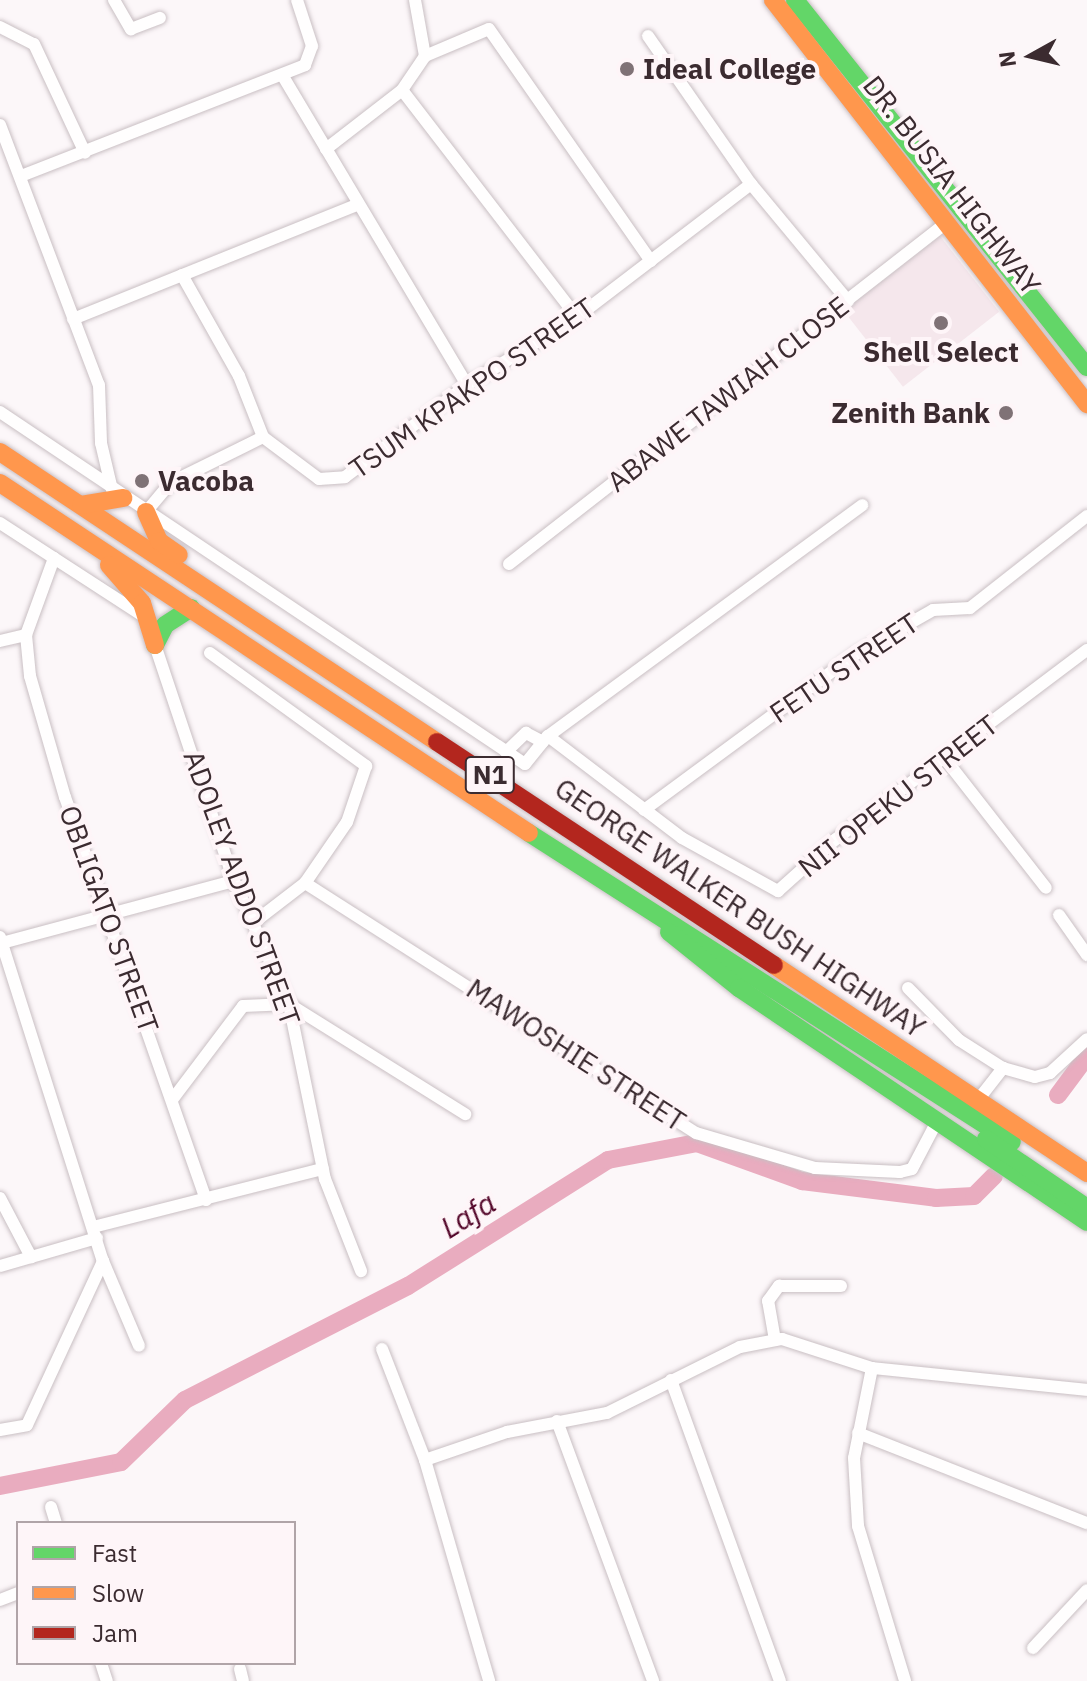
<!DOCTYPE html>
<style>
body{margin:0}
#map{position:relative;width:1087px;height:1681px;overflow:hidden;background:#fcf7f9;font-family:"IBM Plex Sans",sans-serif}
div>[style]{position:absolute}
.built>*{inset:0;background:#f5e7ec;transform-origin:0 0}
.river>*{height:18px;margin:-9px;padding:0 9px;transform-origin:9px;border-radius:9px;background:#e9acbf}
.roads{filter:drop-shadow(0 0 2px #c9bfc3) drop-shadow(0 0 2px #c9bfc3)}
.street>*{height:12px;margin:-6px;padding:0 6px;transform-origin:6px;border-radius:6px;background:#fffefe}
.fast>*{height:18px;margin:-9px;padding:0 9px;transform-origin:9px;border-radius:9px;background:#63d668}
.slow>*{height:18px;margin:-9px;padding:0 9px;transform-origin:9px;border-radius:9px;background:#ff974d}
.jam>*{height:18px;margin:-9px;padding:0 9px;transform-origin:9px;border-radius:9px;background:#b3261e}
.dots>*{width:22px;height:22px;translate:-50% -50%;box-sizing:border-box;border:4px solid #fef5f8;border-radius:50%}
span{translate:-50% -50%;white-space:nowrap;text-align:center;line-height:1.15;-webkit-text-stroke:8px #fef5f8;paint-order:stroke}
.shield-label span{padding:2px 6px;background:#fef5f8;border:2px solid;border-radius:6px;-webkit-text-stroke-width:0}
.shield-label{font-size:26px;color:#3b2b30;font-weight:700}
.poi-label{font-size:28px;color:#3b2b30;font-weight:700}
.left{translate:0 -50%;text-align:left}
.right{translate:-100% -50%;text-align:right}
.street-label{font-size:28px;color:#3b2b30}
.water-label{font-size:30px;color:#54072a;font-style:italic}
.legend{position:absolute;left:16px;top:1521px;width:280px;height:144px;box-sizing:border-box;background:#fef5f8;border:2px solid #b0a4a8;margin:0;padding:10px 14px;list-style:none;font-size:24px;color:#3b2b30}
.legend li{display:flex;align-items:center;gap:16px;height:40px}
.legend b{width:40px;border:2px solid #b0a4a8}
.north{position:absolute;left:991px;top:16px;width:80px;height:80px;-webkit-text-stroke:6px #fef5f8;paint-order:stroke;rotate:262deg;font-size:22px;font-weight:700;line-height:32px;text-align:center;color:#3b2b30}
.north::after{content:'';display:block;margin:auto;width:28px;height:36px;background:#3b2b30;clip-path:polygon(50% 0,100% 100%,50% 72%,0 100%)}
</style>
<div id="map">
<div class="built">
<i style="left:940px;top:236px;width:96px;height:122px;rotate:52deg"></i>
</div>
<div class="river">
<i style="left:1058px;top:1095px;width:49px;rotate:-53.4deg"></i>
<i style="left:0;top:1486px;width:123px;rotate:-11.2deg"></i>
<i style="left:121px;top:1462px;width:89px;rotate:-44.1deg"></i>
<i style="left:185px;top:1400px;width:250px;rotate:-27.1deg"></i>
<i style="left:408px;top:1286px;width:236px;rotate:-32.2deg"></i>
<i style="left:608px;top:1160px;width:91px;rotate:-10.8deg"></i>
<i style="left:697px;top:1143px;width:112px;rotate:19.9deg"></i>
<i style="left:802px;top:1181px;width:135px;rotate:7.2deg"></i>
<i style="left:936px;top:1198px;width:38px;rotate:-3deg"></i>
<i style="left:974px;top:1196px;width:28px;rotate:-45deg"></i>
</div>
<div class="roads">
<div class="street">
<i style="left:114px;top:0;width:34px;rotate:60deg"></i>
<i style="left:131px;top:29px;width:31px;rotate:-21deg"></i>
<i style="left:415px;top:0;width:57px;rotate:79.9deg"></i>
<i style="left:0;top:27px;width:38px;rotate:27deg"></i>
<i style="left:34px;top:44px;width:120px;rotate:64.9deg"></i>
<i style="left:648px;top:36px;width:180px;rotate:55.2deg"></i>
<i style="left:751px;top:184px;width:152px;rotate:50.3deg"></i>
<i style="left:284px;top:78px;width:357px;rotate:59.2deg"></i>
<i style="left:402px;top:90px;width:287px;rotate:52.4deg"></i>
<i style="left:0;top:125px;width:278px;rotate:69.2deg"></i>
<i style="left:99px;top:385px;width:58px;rotate:88deg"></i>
<i style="left:101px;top:443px;width:48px;rotate:76.8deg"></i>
<i style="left:326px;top:149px;width:96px;rotate:-37.8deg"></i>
<i style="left:402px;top:90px;width:41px;rotate:-55.9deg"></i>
<i style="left:425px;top:56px;width:69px;rotate:-22.9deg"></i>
<i style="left:489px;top:29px;width:283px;rotate:55.1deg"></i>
<i style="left:21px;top:176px;width:305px;rotate:-21.3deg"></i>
<i style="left:305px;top:65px;width:20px;rotate:-70deg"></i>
<i style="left:312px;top:46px;width:48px;rotate:-108.1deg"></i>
<i style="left:182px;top:275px;width:116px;rotate:60.6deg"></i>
<i style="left:239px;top:376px;width:66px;rotate:68.5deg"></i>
<i style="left:73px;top:319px;width:306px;rotate:-21.9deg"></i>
<i style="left:0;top:412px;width:632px;rotate:33.84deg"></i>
<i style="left:525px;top:764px;width:36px;rotate:-51deg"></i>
<i style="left:548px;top:736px;width:390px;rotate:-36.3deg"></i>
<i style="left:263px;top:437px;width:70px;rotate:36.9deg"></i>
<i style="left:319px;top:479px;width:26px;rotate:-4deg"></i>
<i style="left:345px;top:477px;width:153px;rotate:-37deg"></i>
<i style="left:467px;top:385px;width:129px;rotate:-31.7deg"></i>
<i style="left:577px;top:317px;width:219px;rotate:-37.4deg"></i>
<i style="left:146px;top:512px;width:38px;rotate:-50deg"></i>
<i style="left:170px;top:483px;width:104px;rotate:-26.3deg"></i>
<i style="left:0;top:523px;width:173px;rotate:33deg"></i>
<i style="left:509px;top:564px;width:554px;rotate:-37.97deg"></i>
<i style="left:26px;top:635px;width:41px;rotate:84.4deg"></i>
<i style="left:30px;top:676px;width:126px;rotate:73.9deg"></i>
<i style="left:65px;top:797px;width:427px;rotate:70.7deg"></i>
<i style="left:0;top:641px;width:27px;rotate:-13deg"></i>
<i style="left:26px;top:635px;width:82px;rotate:-70deg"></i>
<i style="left:155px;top:645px;width:249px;rotate:71.5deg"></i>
<i style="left:234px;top:881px;width:135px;rotate:65.9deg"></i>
<i style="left:289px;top:1004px;width:179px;rotate:78.4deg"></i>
<i style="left:325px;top:1179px;width:99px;rotate:68.6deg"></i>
<i style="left:210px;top:653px;width:193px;rotate:35.9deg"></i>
<i style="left:366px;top:766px;width:59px;rotate:108.7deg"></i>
<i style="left:347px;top:822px;width:74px;rotate:124.5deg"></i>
<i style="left:305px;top:883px;width:66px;rotate:142.4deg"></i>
<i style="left:548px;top:736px;width:168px;rotate:37.3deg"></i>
<i style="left:682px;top:838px;width:110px;rotate:28.9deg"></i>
<i style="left:778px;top:891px;width:78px;rotate:-41.9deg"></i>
<i style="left:836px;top:839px;width:314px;rotate:-37deg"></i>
<i style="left:506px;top:752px;width:28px;rotate:-44deg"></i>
<i style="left:526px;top:733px;width:19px;rotate:28deg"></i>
<i style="left:946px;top:760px;width:162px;rotate:52deg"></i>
<i style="left:644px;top:810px;width:261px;rotate:-36.4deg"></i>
<i style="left:854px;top:655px;width:91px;rotate:-29.7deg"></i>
<i style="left:933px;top:610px;width:37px;rotate:-3deg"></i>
<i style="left:970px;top:608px;width:149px;rotate:-38.2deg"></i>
<i style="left:305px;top:883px;width:464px;rotate:32.6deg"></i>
<i style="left:696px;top:1133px;width:124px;rotate:16.4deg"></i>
<i style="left:815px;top:1168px;width:85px;rotate:2.7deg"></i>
<i style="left:900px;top:1172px;width:12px;rotate:-14deg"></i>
<i style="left:912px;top:1169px;width:52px;rotate:-62.4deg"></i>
<i style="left:1059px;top:915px;width:49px;rotate:55deg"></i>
<i style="left:0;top:937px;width:340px;rotate:72.4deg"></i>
<i style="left:103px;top:1261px;width:92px;rotate:67deg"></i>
<i style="left:2px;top:943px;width:240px;rotate:-15deg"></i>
<i style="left:908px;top:988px;width:73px;rotate:45.6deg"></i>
<i style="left:959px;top:1040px;width:52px;rotate:32.5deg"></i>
<i style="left:1003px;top:1068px;width:33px;rotate:16deg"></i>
<i style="left:1035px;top:1077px;width:16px;rotate:-15deg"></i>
<i style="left:1050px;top:1073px;width:50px;rotate:-42.6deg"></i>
<i style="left:172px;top:1100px;width:118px;rotate:-52.9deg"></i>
<i style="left:243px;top:1006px;width:46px;rotate:-2.5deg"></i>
<i style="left:289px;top:1004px;width:208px;rotate:32deg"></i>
<i style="left:978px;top:1100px;width:41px;rotate:-52deg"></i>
<i style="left:0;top:1198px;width:67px;rotate:62.3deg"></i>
<i style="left:93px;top:1227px;width:237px;rotate:-14.2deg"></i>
<i style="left:0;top:1266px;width:101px;rotate:-16.1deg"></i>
<i style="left:775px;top:1340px;width:40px;rotate:-100deg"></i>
<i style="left:768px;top:1301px;width:19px;rotate:-54deg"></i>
<i style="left:779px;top:1286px;width:62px"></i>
<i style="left:382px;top:1349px;width:119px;rotate:68.8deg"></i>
<i style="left:425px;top:1460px;width:230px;rotate:73.8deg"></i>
<i style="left:872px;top:1368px;width:92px;rotate:101.3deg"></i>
<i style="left:854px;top:1458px;width:68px;rotate:86.6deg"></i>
<i style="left:858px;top:1526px;width:162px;rotate:73.1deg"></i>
<i style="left:671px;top:1380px;width:320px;rotate:70.1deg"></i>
<i style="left:557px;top:1421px;width:277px;rotate:69.7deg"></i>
<i style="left:0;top:1430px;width:27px;rotate:-10deg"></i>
<i style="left:27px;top:1425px;width:181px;rotate:-65.1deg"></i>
<i style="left:858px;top:1433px;width:246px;rotate:21.5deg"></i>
<i style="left:425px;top:1460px;width:87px;rotate:-18.9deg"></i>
<i style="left:507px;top:1432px;width:102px;rotate:-10.8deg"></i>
<i style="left:607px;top:1413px;width:148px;rotate:-26.4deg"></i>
<i style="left:740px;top:1347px;width:43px;rotate:-10.8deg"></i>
<i style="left:782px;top:1339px;width:95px;rotate:17.9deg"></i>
<i style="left:872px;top:1368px;width:216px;rotate:5.8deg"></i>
<i style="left:51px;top:1507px;width:17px;rotate:73deg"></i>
<i style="left:0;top:1600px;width:19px;rotate:-21deg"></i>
<i style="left:1033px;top:1648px;width:79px;rotate:-47deg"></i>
<i style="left:101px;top:1663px;width:19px;rotate:72deg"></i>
<i style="left:240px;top:1669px;width:12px;rotate:76deg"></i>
</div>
<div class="fast">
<i style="left:795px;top:0;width:469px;rotate:51.5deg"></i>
<i style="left:155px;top:645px;width:22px;rotate:-63deg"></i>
<i style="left:165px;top:625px;width:31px;rotate:-33deg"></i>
<i style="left:529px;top:833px;width:573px;rotate:32.61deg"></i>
<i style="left:669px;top:932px;width:90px;rotate:38.7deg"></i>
<i style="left:739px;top:988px;width:419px;rotate:33.9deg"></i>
<i style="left:986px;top:1139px;width:122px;rotate:34.3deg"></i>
</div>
<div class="slow">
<i style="left:773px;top:0;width:512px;rotate:52.14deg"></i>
<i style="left:0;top:452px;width:524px;rotate:33.57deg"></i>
<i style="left:0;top:483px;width:634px;rotate:33.49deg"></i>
<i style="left:81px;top:505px;width:43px;rotate:-9.5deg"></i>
<i style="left:146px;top:512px;width:32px;rotate:66deg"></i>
<i style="left:159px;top:541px;width:24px;rotate:35deg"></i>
<i style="left:109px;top:565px;width:50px;rotate:49deg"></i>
<i style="left:142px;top:603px;width:44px;rotate:72.8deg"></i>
<i style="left:774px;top:965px;width:376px;rotate:33.6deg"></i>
</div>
<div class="jam">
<i style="left:437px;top:742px;width:404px;rotate:33.5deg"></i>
</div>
</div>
<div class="dots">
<i style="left:627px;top:69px;background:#7f7276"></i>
<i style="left:941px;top:323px;background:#7f7276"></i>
<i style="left:1006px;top:413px;background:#7f7276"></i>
<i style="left:142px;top:481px;background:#7f7276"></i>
</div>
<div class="shield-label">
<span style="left:490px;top:775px">N1</span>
</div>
<div class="poi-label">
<span class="left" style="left:643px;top:69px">Ideal College</span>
<span style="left:941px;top:352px">Shell Select</span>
<span class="right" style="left:990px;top:413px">Zenith Bank</span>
<span class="left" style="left:158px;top:481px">Vacoba</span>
</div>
<div class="street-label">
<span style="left:952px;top:185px;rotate:52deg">DR. BUSIA HIGHWAY</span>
<span style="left:472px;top:388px;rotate:-35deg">TSUM KPAKPO STREET</span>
<span style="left:728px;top:394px;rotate:-38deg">ABAWE TAWIAH CLOSE</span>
<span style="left:844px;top:668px;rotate:-34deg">FETU STREET</span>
<span style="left:898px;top:796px;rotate:-38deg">NII OPEKU STREET</span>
<span style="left:242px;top:888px;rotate:70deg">ADOLEY ADDO STREET</span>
<span style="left:740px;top:908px;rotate:34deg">GEORGE WALKER BUSH HIGHWAY</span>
<span style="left:109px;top:919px;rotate:70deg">OBLIGATO STREET</span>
<span style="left:576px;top:1055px;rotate:33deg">MAWOSHIE STREET</span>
</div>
<div class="water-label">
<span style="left:468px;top:1215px;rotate:-32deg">Lafa</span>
</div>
<ul class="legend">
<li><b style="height:10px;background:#63d668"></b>Fast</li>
<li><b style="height:10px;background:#ff974d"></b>Slow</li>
<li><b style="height:10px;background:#b3261e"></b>Jam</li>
</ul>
<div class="north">N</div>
</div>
